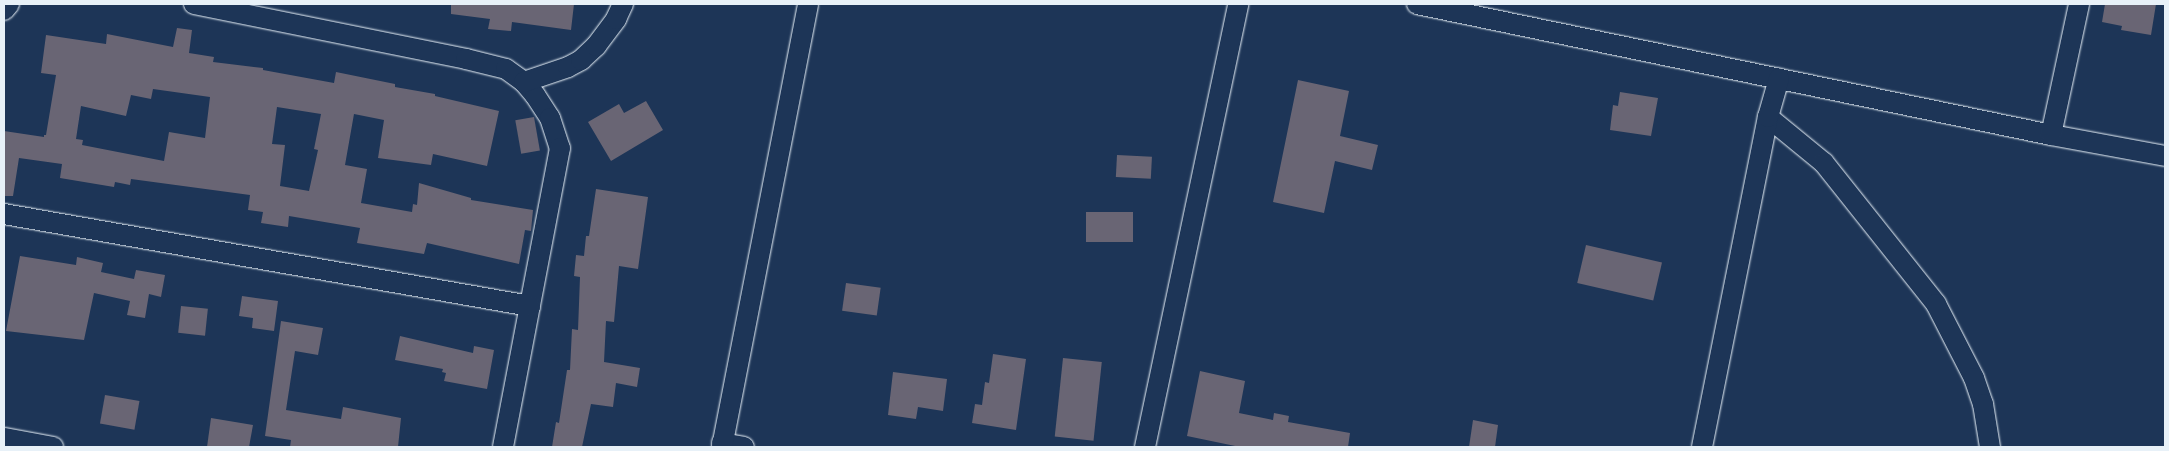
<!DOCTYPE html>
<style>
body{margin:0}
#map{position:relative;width:2169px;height:451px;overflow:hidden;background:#1d3557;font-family:"Architects Daughter",sans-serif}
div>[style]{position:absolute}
.building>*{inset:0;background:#696574;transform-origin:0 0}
.roads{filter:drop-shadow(0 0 1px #e8f1f8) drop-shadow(0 0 1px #e8f1f8)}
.street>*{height:20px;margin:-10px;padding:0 10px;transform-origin:10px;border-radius:10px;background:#1d3557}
span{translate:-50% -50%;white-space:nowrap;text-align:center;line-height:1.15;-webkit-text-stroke:4.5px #1d3557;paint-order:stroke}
.frame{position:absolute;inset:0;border:5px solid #e8f1f8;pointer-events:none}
</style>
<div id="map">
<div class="building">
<i style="clip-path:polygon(451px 4px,574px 4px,571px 30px,512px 22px,511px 31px,488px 29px,490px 19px,451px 14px)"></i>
<i style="clip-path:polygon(2105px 4px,2156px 4px,2151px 35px,2121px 30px,2122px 26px,2102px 22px)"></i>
<i style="clip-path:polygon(evenodd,177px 28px,192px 30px,189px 53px,214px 57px,213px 62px,263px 68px,263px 70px,334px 83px,336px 72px,395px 84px,395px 87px,435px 94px,435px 96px,499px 111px,487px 166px,433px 154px,431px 165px,378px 158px,384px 120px,354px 114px,345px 165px,367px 169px,361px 203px,412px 212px,413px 204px,417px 205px,419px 183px,471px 198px,471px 200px,533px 210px,531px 231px,525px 230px,519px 264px,427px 243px,424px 254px,357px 243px,360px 228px,289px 216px,288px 227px,261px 223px,263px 212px,248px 210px,250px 195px,131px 179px,130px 185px,115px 182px,114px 187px,60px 178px,62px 164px,19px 158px,13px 196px,4px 196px,4px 131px,44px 137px,44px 135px,46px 135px,56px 75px,41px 73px,46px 35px,106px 44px,107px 34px,173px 47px,177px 28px,153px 89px,210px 97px,205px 138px,169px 132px,164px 161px,82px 145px,83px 140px,76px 139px,81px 106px,126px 116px,131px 95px,151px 99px,153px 89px,177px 28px,277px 107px,321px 114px,314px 149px,318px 150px,309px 191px,280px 186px,285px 145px,272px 144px,277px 107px)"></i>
<i style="clip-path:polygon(1298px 80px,1349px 91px,1340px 136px,1378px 145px,1372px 170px,1335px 161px,1324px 213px,1273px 202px)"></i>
<i style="clip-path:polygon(1620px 92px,1658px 98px,1651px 136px,1610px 130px,1613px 105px,1618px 106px)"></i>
<i style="clip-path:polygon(646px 101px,663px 130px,611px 161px,588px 122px,619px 104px,624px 113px)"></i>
<i style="left:534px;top:117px;width:34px;height:19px;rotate:80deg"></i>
<i style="left:1117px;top:155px;width:35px;height:22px;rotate:3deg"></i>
<i style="clip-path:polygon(596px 189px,648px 197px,638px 269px,619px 266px,614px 322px,606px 321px,604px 362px,640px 368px,637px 387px,616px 383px,613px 407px,591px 404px,582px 447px,552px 447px,556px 422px,559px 423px,567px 370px,570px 370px,572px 329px,578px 330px,580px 277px,574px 276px,576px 255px,584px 256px,586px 236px,589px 236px)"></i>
<i style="left:1086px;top:212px;width:47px;height:30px"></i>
<i style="left:1586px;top:245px;width:78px;height:39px;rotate:13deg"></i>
<i style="clip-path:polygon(20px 256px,76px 265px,77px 257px,103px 263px,101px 272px,134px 279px,136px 270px,165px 275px,161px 297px,149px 294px,145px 318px,127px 315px,130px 301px,94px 293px,84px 340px,6px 331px)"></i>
<i style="left:846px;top:283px;width:35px;height:28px;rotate:8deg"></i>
<i style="clip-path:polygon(242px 296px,278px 301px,274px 331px,252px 328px,253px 318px,239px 316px)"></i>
<i style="left:181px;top:306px;width:27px;height:27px;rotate:6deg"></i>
<i style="clip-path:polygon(281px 321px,323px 328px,318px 355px,295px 351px,286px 410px,341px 419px,343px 407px,401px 418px,398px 447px,290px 447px,291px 440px,265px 436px)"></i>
<i style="clip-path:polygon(400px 336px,473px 353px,474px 346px,494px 350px,487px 389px,444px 381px,446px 373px,442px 372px,443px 369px,395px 360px)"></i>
<i style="clip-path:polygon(993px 354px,1026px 359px,1016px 430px,972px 423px,975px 404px,982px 405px,985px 382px,989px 383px)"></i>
<i style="left:1063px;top:358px;width:39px;height:79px;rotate:6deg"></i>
<i style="clip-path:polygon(1200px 371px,1245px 381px,1239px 413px,1273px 420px,1274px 413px,1289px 416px,1288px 422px,1350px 433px,1348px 447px,1240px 447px,1187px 436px)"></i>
<i style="clip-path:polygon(893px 372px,947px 379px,943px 411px,918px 407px,916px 419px,888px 415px)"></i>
<i style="left:105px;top:395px;width:35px;height:29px;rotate:10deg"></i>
<i style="clip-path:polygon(211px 418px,253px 425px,249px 447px,207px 447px)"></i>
<i style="clip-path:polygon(1473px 420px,1498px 425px,1495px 447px,1469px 447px)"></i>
</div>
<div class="roads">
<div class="street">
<i style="left:194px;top:4px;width:278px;rotate:11.4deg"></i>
<i style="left:466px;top:59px;width:41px;rotate:14deg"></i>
<i style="left:506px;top:69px;width:22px;rotate:36deg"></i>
<i style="left:524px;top:82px;width:17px;rotate:50deg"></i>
<i style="left:535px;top:95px;width:27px;rotate:57deg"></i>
<i style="left:550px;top:118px;width:32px;rotate:72deg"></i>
<i style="left:560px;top:148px;width:304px;rotate:100.8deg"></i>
<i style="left:1417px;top:4px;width:647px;rotate:11.67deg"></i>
<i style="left:2051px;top:135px;width:116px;rotate:10.4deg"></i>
<i style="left:4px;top:10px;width:8px;rotate:-50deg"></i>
<i style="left:524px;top:82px;width:46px;rotate:-18.8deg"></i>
<i style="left:568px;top:67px;width:15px;rotate:-28deg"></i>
<i style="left:581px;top:60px;width:21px;rotate:-43deg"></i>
<i style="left:596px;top:46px;width:34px;rotate:-53deg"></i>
<i style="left:616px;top:19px;width:17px;rotate:-65deg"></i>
<i style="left:1768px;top:117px;width:72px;rotate:39.4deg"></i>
<i style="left:1824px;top:163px;width:180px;rotate:51.5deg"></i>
<i style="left:1936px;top:304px;width:83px;rotate:62.8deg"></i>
<i style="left:1974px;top:378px;width:28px;rotate:71deg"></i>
<i style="left:1983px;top:404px;width:44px;rotate:80.8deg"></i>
<i style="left:2051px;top:135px;width:134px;rotate:-77.9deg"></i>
<i style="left:4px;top:214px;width:534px;rotate:9.92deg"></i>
<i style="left:4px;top:438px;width:50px;rotate:10.4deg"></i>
<i style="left:722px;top:443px;width:22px;rotate:10deg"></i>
<i style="left:722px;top:447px;width:451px;rotate:-79deg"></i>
<i style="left:1145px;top:447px;width:453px;rotate:-78.1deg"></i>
<i style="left:1702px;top:447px;width:337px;rotate:-78.7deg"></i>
<i style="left:1768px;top:117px;width:40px;rotate:-74deg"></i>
</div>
</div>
<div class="frame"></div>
</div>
